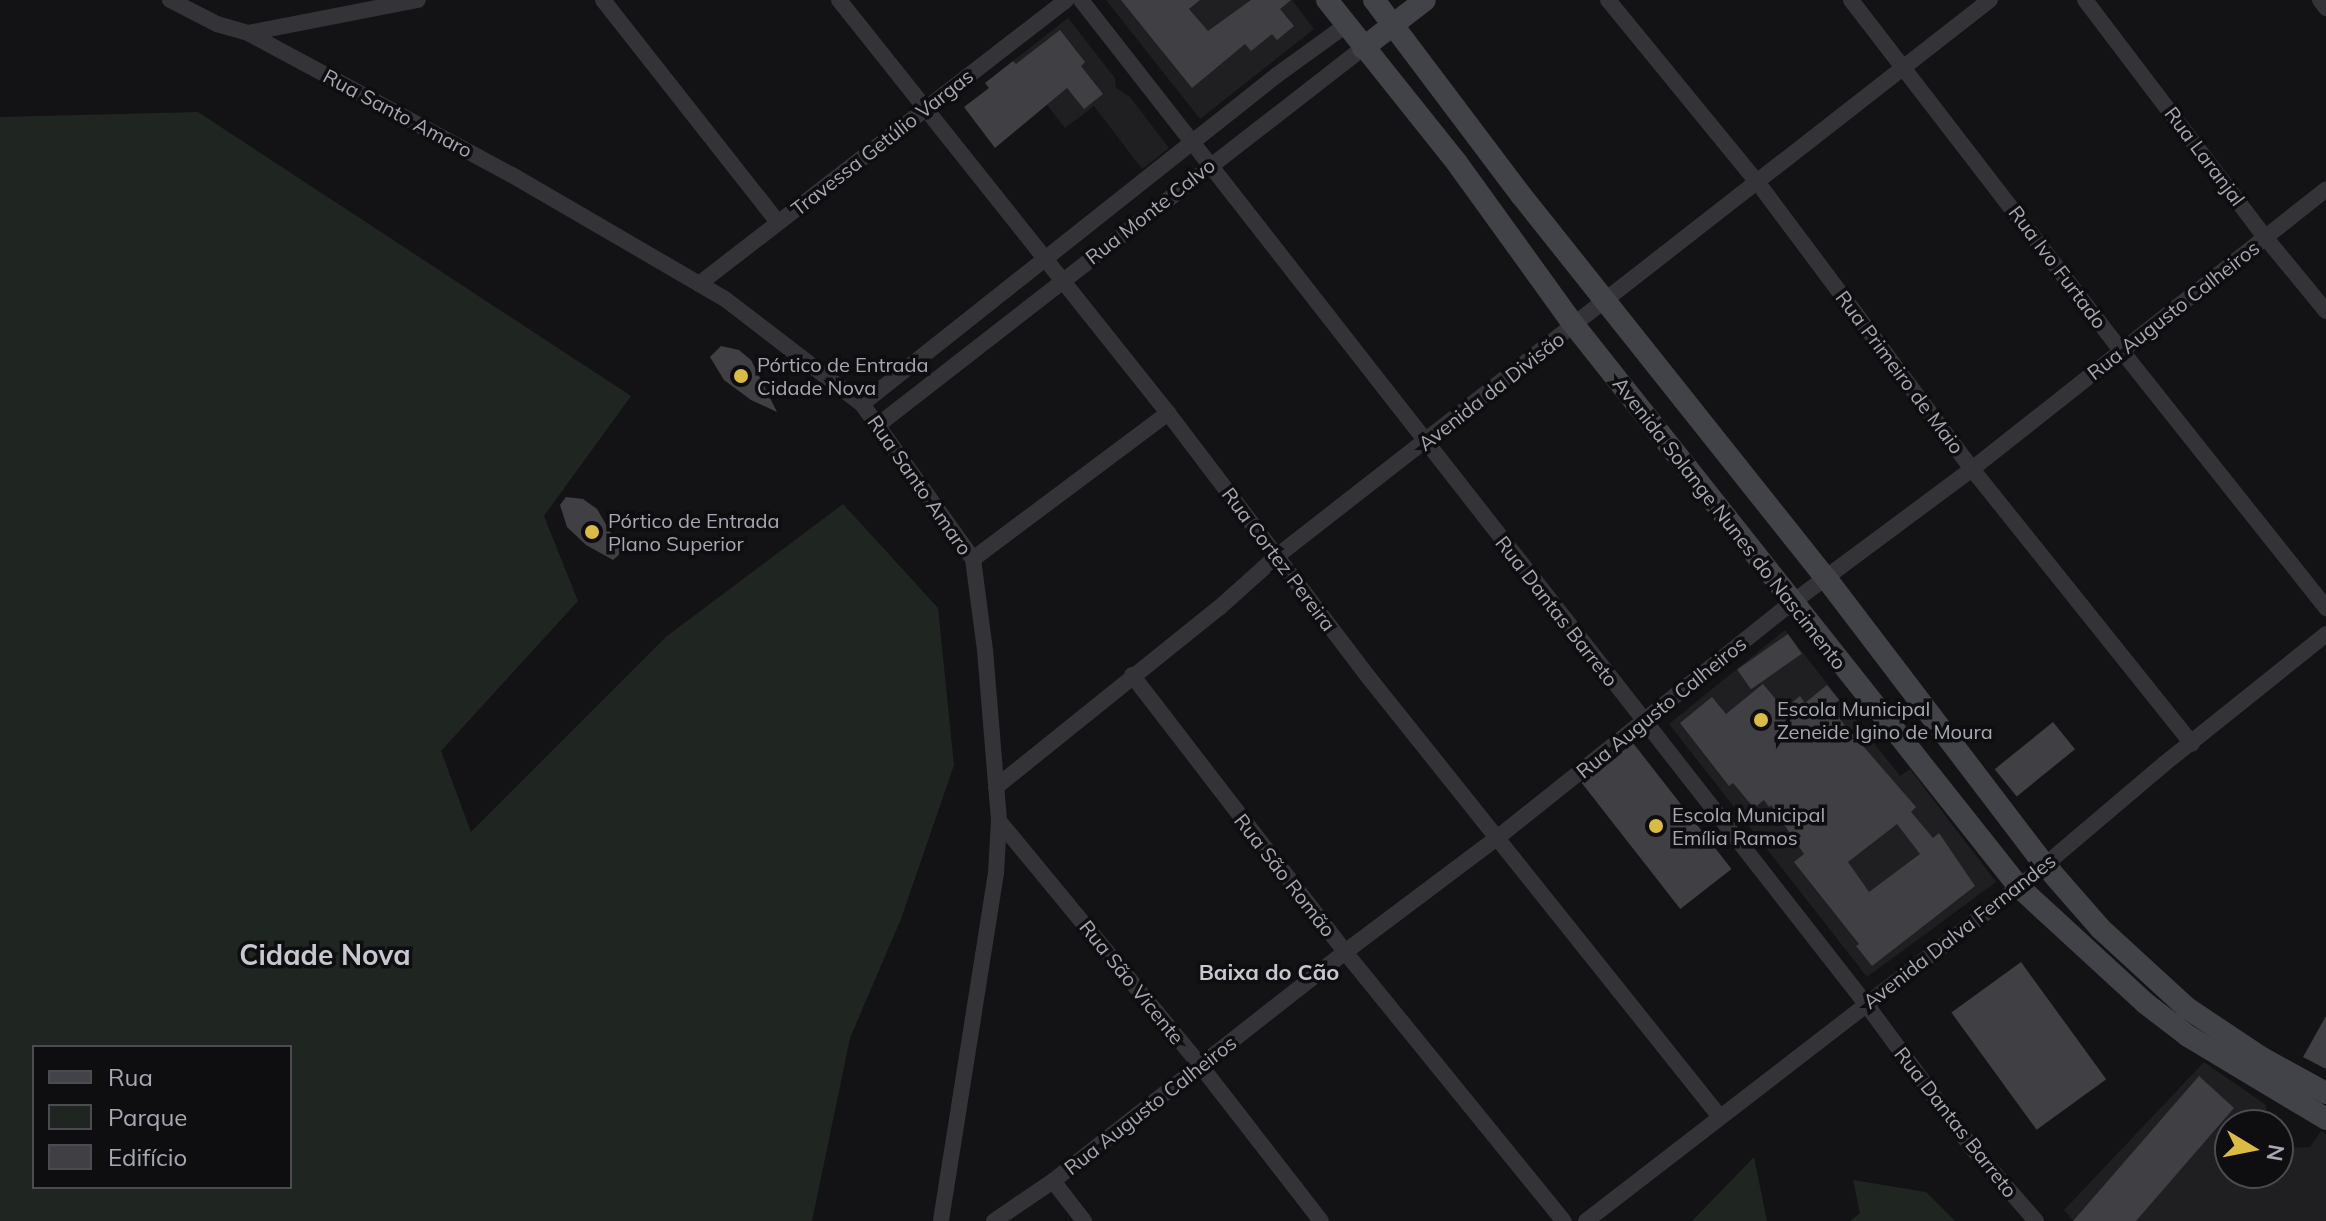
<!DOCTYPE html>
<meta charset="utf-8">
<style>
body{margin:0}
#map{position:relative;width:2326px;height:1221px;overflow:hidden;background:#131214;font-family:Mulish,sans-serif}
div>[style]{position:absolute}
.built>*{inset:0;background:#1f1f21}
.green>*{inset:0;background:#1f2621}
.building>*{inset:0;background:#404044;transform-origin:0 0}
.minor>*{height:16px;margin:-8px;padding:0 8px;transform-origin:8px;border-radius:8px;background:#343438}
.secondary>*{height:22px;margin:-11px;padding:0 11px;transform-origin:11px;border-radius:11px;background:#424348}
.dots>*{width:22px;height:22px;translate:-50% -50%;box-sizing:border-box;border:4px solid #0e0d0f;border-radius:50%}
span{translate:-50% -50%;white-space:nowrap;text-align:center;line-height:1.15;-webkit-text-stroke:7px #0e0d0f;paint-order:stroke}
.street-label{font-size:20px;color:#a6a8b3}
.poi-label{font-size:20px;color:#a6a8b3}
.left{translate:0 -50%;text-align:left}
.neighbourhood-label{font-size:22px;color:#c6c7cf;font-weight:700}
.district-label{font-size:28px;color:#c6c7cf;font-weight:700}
.legend{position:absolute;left:32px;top:1045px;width:260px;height:144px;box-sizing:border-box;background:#0e0d0f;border:2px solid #4b4b51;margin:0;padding:10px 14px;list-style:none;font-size:24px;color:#a6a8b3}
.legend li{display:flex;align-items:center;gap:16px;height:40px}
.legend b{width:40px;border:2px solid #4b4b51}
.north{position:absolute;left:2214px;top:1109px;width:80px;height:80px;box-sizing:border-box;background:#0e0d0f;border:2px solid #4b4b51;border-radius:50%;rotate:100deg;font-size:22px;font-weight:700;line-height:32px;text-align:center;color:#a6a8b3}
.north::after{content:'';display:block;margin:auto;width:28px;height:36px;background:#dbbb43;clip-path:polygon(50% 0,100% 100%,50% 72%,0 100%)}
</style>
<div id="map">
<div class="built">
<i style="clip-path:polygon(1106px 0,1292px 0,1314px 29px,1200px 119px)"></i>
<i style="clip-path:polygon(1068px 18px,1115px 78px,1116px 88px,1130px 97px,1169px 148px,1142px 169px,1094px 106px,1065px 128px,1013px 61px)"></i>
<i style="clip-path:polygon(1785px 630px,1900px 776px,1910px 769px,1996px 882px,1867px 977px,1669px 724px)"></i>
<i style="clip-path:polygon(2204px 1062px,2266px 1105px,2267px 1125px,2230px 1125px,2230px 1173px,2278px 1173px,2278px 1143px,2284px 1148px,2310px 1147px,2321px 1131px,2326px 1134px,2326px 1221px,2073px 1221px,2064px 1210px)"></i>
</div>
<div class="green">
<i style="clip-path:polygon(evenodd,198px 112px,631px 396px,544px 516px,578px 601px,441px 751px,471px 832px,667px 636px,843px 504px,938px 608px,954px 765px,901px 919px,850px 1038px,812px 1221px,0 1221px,0 117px,198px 112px,34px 1047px,290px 1047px,290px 1187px,34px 1187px,34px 1047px)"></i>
<i style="clip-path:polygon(1754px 1157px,1767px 1221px,1692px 1221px)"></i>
<i style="clip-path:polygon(1853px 1180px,1926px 1192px,1955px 1221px,1850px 1221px,1860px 1213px)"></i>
</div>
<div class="building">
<i style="clip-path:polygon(1121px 0,1200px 0,1189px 9px,1208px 31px,1251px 0,1291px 0,1280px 9px,1294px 26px,1277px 40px,1272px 34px,1251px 51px,1245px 44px,1192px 88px)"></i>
<i style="clip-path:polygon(1060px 30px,1085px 62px,1081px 66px,1103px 94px,1084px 109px,1067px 88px,995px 148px,964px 107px,989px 88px,985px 83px,1013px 61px,1016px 64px)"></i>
<i style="clip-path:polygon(721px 346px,739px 350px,751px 360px,777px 412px,751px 400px,724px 380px,710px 357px)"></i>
<i style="clip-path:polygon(566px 497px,583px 499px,597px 509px,622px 552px,613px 560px,586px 545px,567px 527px,560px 505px)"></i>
<i style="left:1788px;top:634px;width:24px;height:62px;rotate:55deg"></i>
<i style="clip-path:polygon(evenodd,1763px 684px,1784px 709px,1800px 696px,1805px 703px,1827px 685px,1839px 700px,1830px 708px,1916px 807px,1911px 812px,1933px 838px,1939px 833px,1975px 886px,1872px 966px,1856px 946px,1859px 944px,1794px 862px,1804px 854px,1771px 805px,1769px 807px,1764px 800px,1754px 808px,1733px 783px,1729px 786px,1680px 723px,1712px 697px,1726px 714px,1763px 684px,1897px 824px,1920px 854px,1869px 892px,1848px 862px,1897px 824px)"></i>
<i style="left:2053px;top:722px;width:35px;height:75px;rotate:51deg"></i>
<i style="left:1633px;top:743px;width:160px;height:65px;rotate:52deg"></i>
<i style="left:2021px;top:962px;width:145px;height:86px;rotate:54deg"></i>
<i style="clip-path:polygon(2326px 1016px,2326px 1069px,2303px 1057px)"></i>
<i style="clip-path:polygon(2199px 1076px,2234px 1108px,2136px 1221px,2073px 1221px)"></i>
</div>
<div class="minor">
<i style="left:170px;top:0;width:53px;rotate:27.1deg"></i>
<i style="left:217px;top:24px;width:32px;rotate:16deg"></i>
<i style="left:248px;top:33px;width:300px;rotate:28.3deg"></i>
<i style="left:512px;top:175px;width:246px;rotate:30.2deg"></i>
<i style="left:725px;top:299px;width:173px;rotate:37.5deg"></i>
<i style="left:862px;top:404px;width:191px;rotate:54.4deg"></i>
<i style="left:973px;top:559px;width:92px;rotate:82.5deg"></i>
<i style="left:985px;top:650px;width:172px;rotate:85.3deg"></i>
<i style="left:999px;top:821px;width:52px;rotate:93.3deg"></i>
<i style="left:996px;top:873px;width:352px;rotate:99deg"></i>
<i style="left:603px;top:0;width:283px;rotate:51.8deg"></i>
<i style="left:839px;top:0;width:528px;rotate:51.46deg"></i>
<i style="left:1168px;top:413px;width:334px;rotate:52.8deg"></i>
<i style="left:1370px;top:679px;width:561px;rotate:51.37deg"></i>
<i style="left:1081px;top:0;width:1274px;rotate:51.98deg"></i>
<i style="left:1866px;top:1004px;width:180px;rotate:53.6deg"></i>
<i style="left:1973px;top:1149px;width:96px;rotate:48.8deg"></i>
<i style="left:1608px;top:0;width:237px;rotate:50.7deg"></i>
<i style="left:1758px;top:183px;width:357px;rotate:53.2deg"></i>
<i style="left:1972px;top:469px;width:352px;rotate:51.3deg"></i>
<i style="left:1851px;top:0;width:442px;rotate:52.4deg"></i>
<i style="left:2121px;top:350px;width:330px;rotate:51.5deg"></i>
<i style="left:2085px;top:0;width:298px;rotate:52.8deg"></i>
<i style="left:2265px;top:237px;width:96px;rotate:50.5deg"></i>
<i style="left:2320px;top:0;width:10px;rotate:53deg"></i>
<i style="left:248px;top:33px;width:173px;rotate:-11deg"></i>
<i style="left:699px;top:284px;width:464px;rotate:-37.7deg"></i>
<i style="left:862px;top:404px;width:530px;rotate:-38.41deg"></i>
<i style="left:1277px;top:75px;width:85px;rotate:-35.9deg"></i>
<i style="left:878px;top:425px;width:614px;rotate:-37.86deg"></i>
<i style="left:973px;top:559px;width:244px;rotate:-36.8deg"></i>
<i style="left:1132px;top:675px;width:349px;rotate:52.4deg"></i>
<i style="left:1345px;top:952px;width:347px;rotate:50.9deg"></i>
<i style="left:996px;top:787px;width:286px;rotate:-38.8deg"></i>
<i style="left:1219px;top:608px;width:78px;rotate:-41.9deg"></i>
<i style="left:1277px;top:556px;width:904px;rotate:-37.95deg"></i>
<i style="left:999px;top:821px;width:316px;rotate:50.5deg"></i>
<i style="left:1200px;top:1065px;width:197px;rotate:52.2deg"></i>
<i style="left:1053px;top:1181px;width:51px;rotate:52.2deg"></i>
<i style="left:994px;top:1221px;width:71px;rotate:-34.1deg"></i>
<i style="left:1053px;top:1181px;width:371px;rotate:-38.1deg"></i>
<i style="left:1345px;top:952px;width:190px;rotate:-36.9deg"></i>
<i style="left:1497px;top:838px;width:379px;rotate:-38.6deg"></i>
<i style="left:1793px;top:602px;width:223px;rotate:-36.6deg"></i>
<i style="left:1972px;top:469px;width:451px;rotate:-38.3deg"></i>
<i style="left:1586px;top:1221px;width:547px;rotate:-37.65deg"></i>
<i style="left:2019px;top:887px;width:190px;rotate:-40.3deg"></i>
<i style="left:2164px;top:764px;width:208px;rotate:-38.7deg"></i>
</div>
<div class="secondary">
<i style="left:1327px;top:0;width:208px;rotate:51.4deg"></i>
<i style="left:1457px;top:163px;width:200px;rotate:54.2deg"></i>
<i style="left:1574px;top:325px;width:717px;rotate:51.63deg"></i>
<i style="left:2019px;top:887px;width:171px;rotate:42.6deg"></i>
<i style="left:2145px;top:1003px;width:54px;rotate:37.5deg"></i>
<i style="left:2188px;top:1036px;width:161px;rotate:31deg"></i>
<i style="left:1374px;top:0;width:244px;rotate:53deg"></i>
<i style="left:1521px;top:195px;width:490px;rotate:51.5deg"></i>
<i style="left:1826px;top:578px;width:361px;rotate:52.7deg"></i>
<i style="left:2045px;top:865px;width:85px;rotate:48.8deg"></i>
<i style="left:2101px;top:929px;width:117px;rotate:42.6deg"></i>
<i style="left:2187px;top:1008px;width:90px;rotate:33.7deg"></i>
<i style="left:2262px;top:1058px;width:73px;rotate:28.7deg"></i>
<i style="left:1363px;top:48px;width:78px;rotate:-37.7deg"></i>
</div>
<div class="dots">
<i style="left:741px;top:376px;background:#dbbb43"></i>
<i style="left:592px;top:532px;background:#dbbb43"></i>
<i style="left:1761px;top:720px;background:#dbbb43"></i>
<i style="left:1656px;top:826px;background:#dbbb43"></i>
</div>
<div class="street-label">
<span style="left:398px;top:113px;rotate:28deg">Rua Santo Amaro</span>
<span style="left:882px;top:142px;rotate:-38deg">Travessa Getúlio Vargas</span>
<span style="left:2205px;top:156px;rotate:53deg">Rua Laranjal</span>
<span style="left:1150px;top:211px;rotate:-38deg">Rua Monte Calvo</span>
<span style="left:2058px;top:267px;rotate:53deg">Rua Ivo Furtado</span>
<span style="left:2173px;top:310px;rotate:-38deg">Rua Augusto Calheiros</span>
<span style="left:1900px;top:372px;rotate:53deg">Rua Primeiro de Maio</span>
<span style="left:1491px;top:391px;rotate:-38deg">Avenida da Divisão</span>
<span style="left:920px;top:485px;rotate:55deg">Rua Santo Amaro</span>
<span style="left:1730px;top:523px;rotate:52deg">Avenida Solange Nunes do Nascimento</span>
<span style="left:1279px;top:559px;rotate:53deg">Rua Cortez Pereira</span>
<span style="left:1557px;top:611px;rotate:52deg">Rua Dantas Barreto</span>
<span style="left:1661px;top:707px;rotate:-39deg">Rua Augusto Calheiros</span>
<span style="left:1285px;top:875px;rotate:52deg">Rua São Romão</span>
<span style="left:1959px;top:931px;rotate:-38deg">Avenida Dalva Fernandes</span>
<span style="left:1132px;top:982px;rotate:51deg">Rua São Vicente</span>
<span style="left:1150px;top:1105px;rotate:-38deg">Rua Augusto Calheiros</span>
<span style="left:1956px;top:1122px;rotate:52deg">Rua Dantas Barreto</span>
</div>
<div class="poi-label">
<span class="left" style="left:757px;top:376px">Pórtico de Entrada<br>Cidade Nova</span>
<span class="left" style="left:608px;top:532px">Pórtico de Entrada<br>Plano Superior</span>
<span class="left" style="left:1777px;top:720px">Escola Municipal<br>Zeneide Igino de Moura</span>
<span class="left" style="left:1672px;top:826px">Escola Municipal<br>Emília Ramos</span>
</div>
<div class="neighbourhood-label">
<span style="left:1269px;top:973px">Baixa do Cão</span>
</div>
<div class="district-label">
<span style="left:325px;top:955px">Cidade Nova</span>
</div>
<ul class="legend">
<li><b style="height:10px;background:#424348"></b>Rua</li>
<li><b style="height:22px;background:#1f2621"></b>Parque</li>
<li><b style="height:22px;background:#404044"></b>Edifício</li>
</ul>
<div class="north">N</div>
</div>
